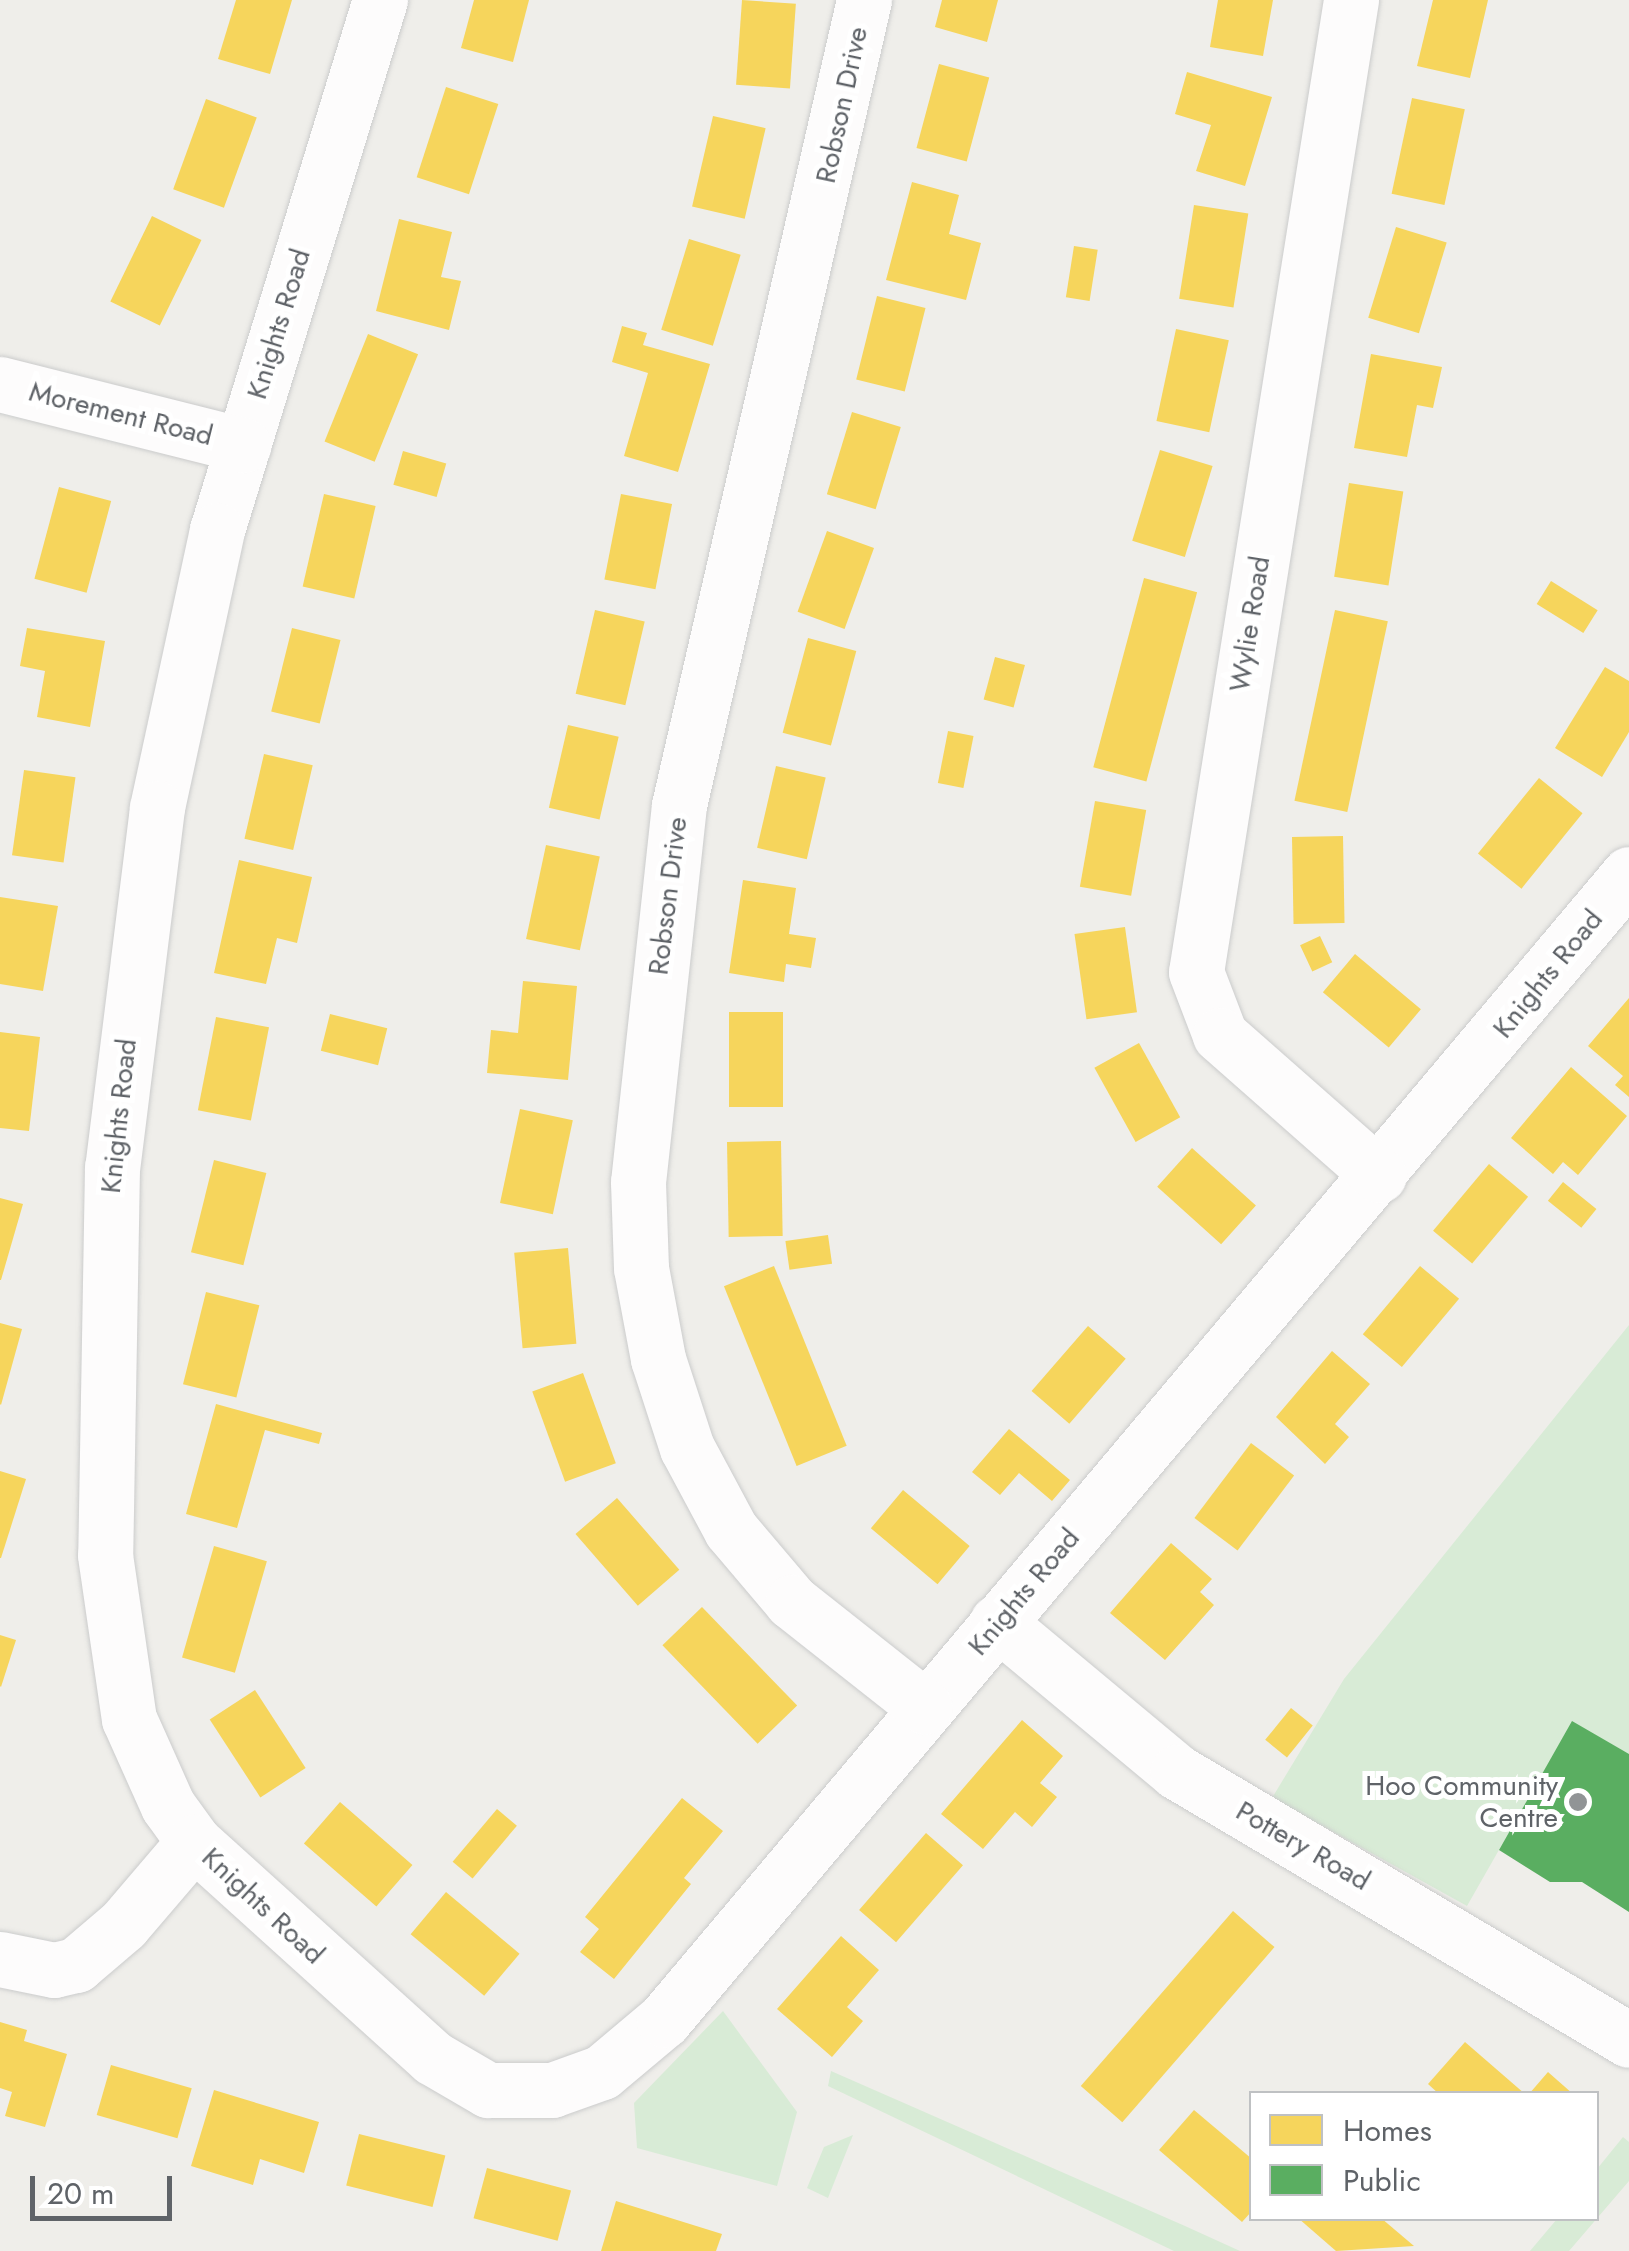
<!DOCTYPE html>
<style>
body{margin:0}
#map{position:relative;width:1629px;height:2251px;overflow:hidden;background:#efeeea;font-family:Jost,sans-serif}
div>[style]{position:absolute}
.green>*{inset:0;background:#d8ebd6}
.homes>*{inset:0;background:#f6d55c;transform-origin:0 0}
.public>*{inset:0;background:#5aae61}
.roads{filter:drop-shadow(0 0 2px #cbcccc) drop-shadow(0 0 2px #cbcccc)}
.minor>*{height:55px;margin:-27.5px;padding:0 27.5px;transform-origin:27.5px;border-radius:27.5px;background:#fdfcfc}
.dots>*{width:28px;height:28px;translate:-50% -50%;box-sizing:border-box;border:5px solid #fff;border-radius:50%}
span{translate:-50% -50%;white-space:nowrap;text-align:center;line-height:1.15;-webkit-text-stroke:10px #fff;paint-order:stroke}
.street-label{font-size:28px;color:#5f6368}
.poi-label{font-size:28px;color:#5f6368}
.right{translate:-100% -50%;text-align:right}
.legend{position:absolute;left:1249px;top:2091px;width:350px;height:130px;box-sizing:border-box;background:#fff;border:2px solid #bfc1c3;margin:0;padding:12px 18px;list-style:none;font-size:30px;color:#5f6368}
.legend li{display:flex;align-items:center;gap:20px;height:50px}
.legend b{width:50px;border:2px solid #bfc1c3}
.scale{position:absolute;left:30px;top:2176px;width:142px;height:45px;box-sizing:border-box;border:5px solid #5f6368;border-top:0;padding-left:12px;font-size:30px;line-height:35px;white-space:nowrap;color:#5f6368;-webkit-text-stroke:8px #fff;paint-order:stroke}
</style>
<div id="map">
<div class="green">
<i style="clip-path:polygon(1629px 1325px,1629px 1754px,1572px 1722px,1467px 1906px,1272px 1798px,1344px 1679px)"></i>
<i style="clip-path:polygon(723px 2011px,797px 2112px,777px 2186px,637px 2148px,634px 2103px)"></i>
<i style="clip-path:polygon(831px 2071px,1185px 2226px,1240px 2251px,1174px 2251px,828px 2086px)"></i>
<i style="clip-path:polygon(853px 2135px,828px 2198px,807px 2188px,824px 2147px)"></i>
<i style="clip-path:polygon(1623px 2137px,1629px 2142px,1629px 2181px,1569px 2251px,1530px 2251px,1557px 2219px,1596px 2218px,1597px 2169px)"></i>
</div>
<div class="homes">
<i style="clip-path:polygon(236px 0,292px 0,270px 74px,218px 59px)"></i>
<i style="clip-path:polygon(474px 0,529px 0,513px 62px,461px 48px)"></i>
<i style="left:742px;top:0;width:54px;height:85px;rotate:4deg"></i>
<i style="clip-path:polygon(942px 0,998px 0,987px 42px,935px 27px)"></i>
<i style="clip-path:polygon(1218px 0,1273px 0,1263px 56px,1210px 47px)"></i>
<i style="clip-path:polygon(1433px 0,1488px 0,1470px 78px,1417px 66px)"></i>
<i style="left:939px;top:64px;width:52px;height:87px;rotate:15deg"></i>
<i style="clip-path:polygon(1187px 72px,1272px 97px,1245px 186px,1196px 171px,1211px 125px,1175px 114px)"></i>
<i style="left:446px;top:87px;width:55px;height:95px;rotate:18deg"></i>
<i style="left:1412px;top:98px;width:54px;height:98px;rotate:12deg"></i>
<i style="left:206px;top:99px;width:54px;height:96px;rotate:20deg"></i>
<i style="left:713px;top:116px;width:54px;height:93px;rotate:13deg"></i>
<i style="clip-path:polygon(912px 182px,959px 195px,949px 234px,981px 243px,966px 300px,886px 280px)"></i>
<i style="left:1194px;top:205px;width:55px;height:95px;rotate:9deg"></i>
<i style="left:152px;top:216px;width:55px;height:95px;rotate:26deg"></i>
<i style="clip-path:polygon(399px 219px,452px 232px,441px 277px,461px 281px,449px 330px,376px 311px)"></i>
<i style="left:1396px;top:227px;width:53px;height:95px;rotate:17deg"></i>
<i style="left:689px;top:239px;width:54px;height:95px;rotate:17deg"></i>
<i style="left:1074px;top:246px;width:24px;height:52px;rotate:9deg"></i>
<i style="left:877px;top:296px;width:50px;height:86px;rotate:14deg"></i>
<i style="clip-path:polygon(622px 326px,647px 333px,643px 345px,710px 364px,678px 472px,624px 456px,648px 373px,612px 362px)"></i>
<i style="left:1176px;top:329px;width:54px;height:94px;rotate:12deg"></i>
<i style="left:368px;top:334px;width:54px;height:116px;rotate:22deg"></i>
<i style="clip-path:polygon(1371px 354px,1442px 367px,1433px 408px,1417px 405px,1407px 457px,1354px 448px)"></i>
<i style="left:852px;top:412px;width:51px;height:86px;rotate:17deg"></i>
<i style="left:1160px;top:450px;width:55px;height:95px;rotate:17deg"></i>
<i style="left:403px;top:451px;width:45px;height:35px;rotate:16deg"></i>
<i style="left:1349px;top:483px;width:55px;height:95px;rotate:9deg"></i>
<i style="left:59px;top:487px;width:54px;height:95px;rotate:15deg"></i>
<i style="left:324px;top:494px;width:53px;height:95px;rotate:13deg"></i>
<i style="left:621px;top:494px;width:52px;height:87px;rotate:11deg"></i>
<i style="left:827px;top:531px;width:50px;height:86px;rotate:20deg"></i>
<i style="left:1144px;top:578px;width:55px;height:196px;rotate:15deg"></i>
<i style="left:1551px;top:581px;width:55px;height:27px;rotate:32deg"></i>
<i style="left:595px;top:610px;width:51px;height:86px;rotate:13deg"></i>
<i style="left:1335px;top:610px;width:54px;height:195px;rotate:12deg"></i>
<i style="clip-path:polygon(27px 628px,105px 641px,90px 727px,37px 717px,45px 671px,20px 666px)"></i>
<i style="left:292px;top:628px;width:50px;height:86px;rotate:14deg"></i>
<i style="left:808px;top:638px;width:50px;height:98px;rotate:15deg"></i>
<i style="left:995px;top:657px;width:31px;height:44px;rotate:15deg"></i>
<i style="clip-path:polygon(1605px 667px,1629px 681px,1629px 732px,1602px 777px,1555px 748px)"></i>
<i style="left:568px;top:725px;width:52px;height:85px;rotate:13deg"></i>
<i style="left:948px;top:731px;width:26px;height:53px;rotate:11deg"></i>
<i style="left:264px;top:754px;width:50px;height:87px;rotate:13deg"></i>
<i style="left:776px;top:766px;width:51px;height:84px;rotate:13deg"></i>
<i style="left:24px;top:770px;width:52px;height:86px;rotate:8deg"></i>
<i style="left:1539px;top:778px;width:56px;height:97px;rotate:39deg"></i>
<i style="left:1095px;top:801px;width:52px;height:87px;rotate:10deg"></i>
<i style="left:1343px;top:836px;width:87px;height:51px;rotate:89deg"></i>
<i style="left:546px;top:845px;width:55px;height:96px;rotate:12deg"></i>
<i style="clip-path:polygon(239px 860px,312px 877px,297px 943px,277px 938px,266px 984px,214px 973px)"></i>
<i style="clip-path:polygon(743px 880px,796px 888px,789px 934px,816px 938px,811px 968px,786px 964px,784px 982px,729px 973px)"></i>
<i style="clip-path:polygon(0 897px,58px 906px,43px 991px,0 984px)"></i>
<i style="left:1125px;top:927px;width:86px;height:51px;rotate:82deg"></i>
<i style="left:1320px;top:936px;width:29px;height:22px;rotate:65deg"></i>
<i style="left:1355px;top:954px;width:86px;height:50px;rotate:40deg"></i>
<i style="clip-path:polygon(523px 981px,577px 986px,568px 1080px,487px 1073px,491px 1030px,518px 1033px)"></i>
<i style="clip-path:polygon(1629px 998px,1629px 1097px,1615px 1085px,1623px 1076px,1588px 1046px)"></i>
<i style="left:729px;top:1012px;width:54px;height:95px"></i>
<i style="left:330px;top:1014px;width:59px;height:38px;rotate:14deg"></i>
<i style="left:216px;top:1017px;width:54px;height:95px;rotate:11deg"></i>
<i style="clip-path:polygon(0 1032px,40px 1037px,29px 1131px,0 1128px)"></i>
<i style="left:1139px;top:1043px;width:85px;height:51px;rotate:61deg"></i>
<i style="clip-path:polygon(1571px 1067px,1627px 1116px,1578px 1175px,1563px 1162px,1553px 1174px,1511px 1138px)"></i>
<i style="left:520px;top:1109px;width:54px;height:96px;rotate:12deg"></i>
<i style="left:781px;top:1141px;width:95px;height:54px;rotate:89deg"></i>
<i style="left:1192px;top:1148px;width:86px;height:52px;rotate:42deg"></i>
<i style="left:214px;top:1160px;width:54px;height:95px;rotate:14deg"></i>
<i style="left:1489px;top:1164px;width:51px;height:87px;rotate:40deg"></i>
<i style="left:1563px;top:1182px;width:43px;height:24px;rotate:39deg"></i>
<i style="clip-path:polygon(0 1198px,23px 1204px,1px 1280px,0 1280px)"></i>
<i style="left:828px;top:1235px;width:29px;height:43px;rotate:82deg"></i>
<i style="left:568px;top:1248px;width:96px;height:54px;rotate:85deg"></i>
<i style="left:774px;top:1266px;width:194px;height:54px;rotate:68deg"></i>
<i style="left:1420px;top:1266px;width:51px;height:89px;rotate:40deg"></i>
<i style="left:206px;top:1292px;width:55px;height:95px;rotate:14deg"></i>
<i style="clip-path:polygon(0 1323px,22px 1329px,1px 1405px,0 1404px)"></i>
<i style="left:1088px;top:1326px;width:50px;height:86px;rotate:41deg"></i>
<i style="clip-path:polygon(1332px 1351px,1370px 1384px,1335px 1424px,1349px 1437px,1325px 1464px,1276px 1417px)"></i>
<i style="left:583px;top:1373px;width:96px;height:54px;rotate:70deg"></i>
<i style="clip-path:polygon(216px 1404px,322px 1433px,319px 1444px,265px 1430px,237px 1528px,186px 1514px)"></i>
<i style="clip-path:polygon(1009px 1429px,1070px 1480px,1052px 1501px,1019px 1473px,1000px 1495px,972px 1472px)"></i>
<i style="left:1251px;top:1443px;width:54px;height:94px;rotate:37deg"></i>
<i style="clip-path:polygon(0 1471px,26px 1479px,1px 1558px,0 1558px)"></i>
<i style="left:903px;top:1490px;width:87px;height:50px;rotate:40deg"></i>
<i style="left:617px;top:1498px;width:95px;height:55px;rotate:49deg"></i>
<i style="clip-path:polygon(1171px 1543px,1212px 1579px,1200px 1592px,1214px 1605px,1165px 1660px,1110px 1613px)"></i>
<i style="left:214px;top:1546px;width:55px;height:116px;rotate:16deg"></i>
<i style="left:702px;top:1607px;width:137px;height:55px;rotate:46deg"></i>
<i style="clip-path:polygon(0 1635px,16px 1640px,1px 1687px,0 1686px)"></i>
<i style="left:255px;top:1690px;width:93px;height:54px;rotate:57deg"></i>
<i style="left:1291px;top:1708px;width:28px;height:41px;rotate:39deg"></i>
<i style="clip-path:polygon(1022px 1720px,1063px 1756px,1040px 1783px,1057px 1797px,1032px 1827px,1015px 1812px,983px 1849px,941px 1814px)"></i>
<i style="clip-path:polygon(682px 1798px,723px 1831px,684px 1878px,691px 1884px,614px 1979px,580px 1952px,599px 1929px,585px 1917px)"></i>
<i style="left:340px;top:1802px;width:96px;height:55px;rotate:41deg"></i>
<i style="left:497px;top:1809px;width:26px;height:69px;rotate:40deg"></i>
<i style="left:926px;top:1833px;width:49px;height:102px;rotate:41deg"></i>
<i style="left:446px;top:1892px;width:96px;height:55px;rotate:40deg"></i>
<i style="left:1233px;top:1911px;width:55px;height:232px;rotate:41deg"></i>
<i style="clip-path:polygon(841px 1936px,879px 1970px,847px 2007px,863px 2021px,832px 2057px,777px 2009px)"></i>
<i style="clip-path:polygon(0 2022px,27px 2030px,24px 2041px,67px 2054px,45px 2127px,5px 2116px,12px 2092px,0 2088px)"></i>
<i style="clip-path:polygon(1465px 2042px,1525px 2094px,1439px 2094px,1428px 2084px)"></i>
<i style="left:111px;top:2065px;width:84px;height:52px;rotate:16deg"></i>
<i style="clip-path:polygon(1548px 2072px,1573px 2094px,1529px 2094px)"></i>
<i style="clip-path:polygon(214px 2090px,319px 2122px,304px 2173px,260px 2159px,253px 2185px,191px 2166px)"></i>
<i style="clip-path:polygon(1194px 2110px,1252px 2159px,1252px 2211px,1242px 2222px,1159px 2150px)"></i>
<i style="left:359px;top:2134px;width:89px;height:53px;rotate:14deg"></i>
<i style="left:487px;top:2168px;width:87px;height:52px;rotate:15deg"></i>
<i style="clip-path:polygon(616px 2201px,722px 2234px,716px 2251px,601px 2251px)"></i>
<i style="clip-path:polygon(1298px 2218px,1381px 2218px,1414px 2246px,1336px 2251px)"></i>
</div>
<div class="public">
<i style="clip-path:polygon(1572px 1721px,1629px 1754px,1629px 1912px,1582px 1882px,1550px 1882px,1499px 1850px)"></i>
</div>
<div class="roads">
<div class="minor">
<i style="left:380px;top:0;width:554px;rotate:107.1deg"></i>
<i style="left:217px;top:530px;width:284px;rotate:102.2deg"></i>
<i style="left:157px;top:808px;width:362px;rotate:97.1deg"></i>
<i style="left:112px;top:1167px;width:388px;rotate:91deg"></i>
<i style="left:105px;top:1555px;width:166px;rotate:81.7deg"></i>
<i style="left:129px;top:1719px;width:95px;rotate:65.9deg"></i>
<i style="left:168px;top:1806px;width:44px;rotate:54.2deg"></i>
<i style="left:194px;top:1842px;width:322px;rotate:42.1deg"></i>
<i style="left:433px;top:2058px;width:64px;rotate:30.2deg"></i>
<i style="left:488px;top:2090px;width:64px"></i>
<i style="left:552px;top:2090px;width:53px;rotate:-19.8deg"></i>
<i style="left:602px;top:2072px;width:81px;rotate:-40deg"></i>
<i style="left:664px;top:2020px;width:1498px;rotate:-49.9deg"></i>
<i style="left:864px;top:0;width:826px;rotate:102.94deg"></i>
<i style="left:679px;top:805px;width:379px;rotate:96.2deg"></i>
<i style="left:638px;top:1182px;width:86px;rotate:88deg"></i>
<i style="left:641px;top:1268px;width:93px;rotate:79.4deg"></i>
<i style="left:658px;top:1359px;width:94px;rotate:72deg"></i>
<i style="left:687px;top:1448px;width:93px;rotate:61.8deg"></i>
<i style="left:731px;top:1530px;width:94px;rotate:49.7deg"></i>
<i style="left:792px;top:1602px;width:169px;rotate:38.3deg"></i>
<i style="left:1351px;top:0;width:984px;rotate:99.06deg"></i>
<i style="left:1196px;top:972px;width:67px;rotate:69.1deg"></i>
<i style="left:1220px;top:1035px;width:212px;rotate:41.4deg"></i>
<i style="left:0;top:384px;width:251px;rotate:14.1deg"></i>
<i style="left:997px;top:1622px;width:234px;rotate:39.8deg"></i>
<i style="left:1177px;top:1772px;width:525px;rotate:30.66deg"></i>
<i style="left:0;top:1959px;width:55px;rotate:11.5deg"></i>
<i style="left:54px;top:1970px;width:23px;rotate:-13deg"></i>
<i style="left:76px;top:1965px;width:62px;rotate:-40.4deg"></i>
<i style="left:123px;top:1925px;width:109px;rotate:-49.5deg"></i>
</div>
</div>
<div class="dots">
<i style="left:1578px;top:1802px;background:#919496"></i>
</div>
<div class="street-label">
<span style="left:842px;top:105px;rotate:-78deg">Robson Drive</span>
<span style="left:279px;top:324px;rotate:-73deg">Knights Road</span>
<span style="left:121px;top:414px;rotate:14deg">Morement Road</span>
<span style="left:1250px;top:624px;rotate:-81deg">Wylie Road</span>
<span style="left:668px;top:896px;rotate:-83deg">Robson Drive</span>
<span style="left:1548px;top:974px;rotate:-51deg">Knights Road</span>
<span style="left:119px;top:1116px;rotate:-84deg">Knights Road</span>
<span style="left:1024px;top:1592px;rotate:-50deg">Knights Road</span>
<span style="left:1303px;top:1846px;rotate:30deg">Pottery Road</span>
<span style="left:263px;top:1906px;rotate:43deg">Knights Road</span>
</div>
<div class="poi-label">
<span class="right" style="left:1558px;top:1802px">Hoo Community<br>Centre</span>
</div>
<ul class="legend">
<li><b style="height:28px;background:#f6d55c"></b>Homes</li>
<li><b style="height:28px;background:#5aae61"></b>Public</li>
</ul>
<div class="scale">20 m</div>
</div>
